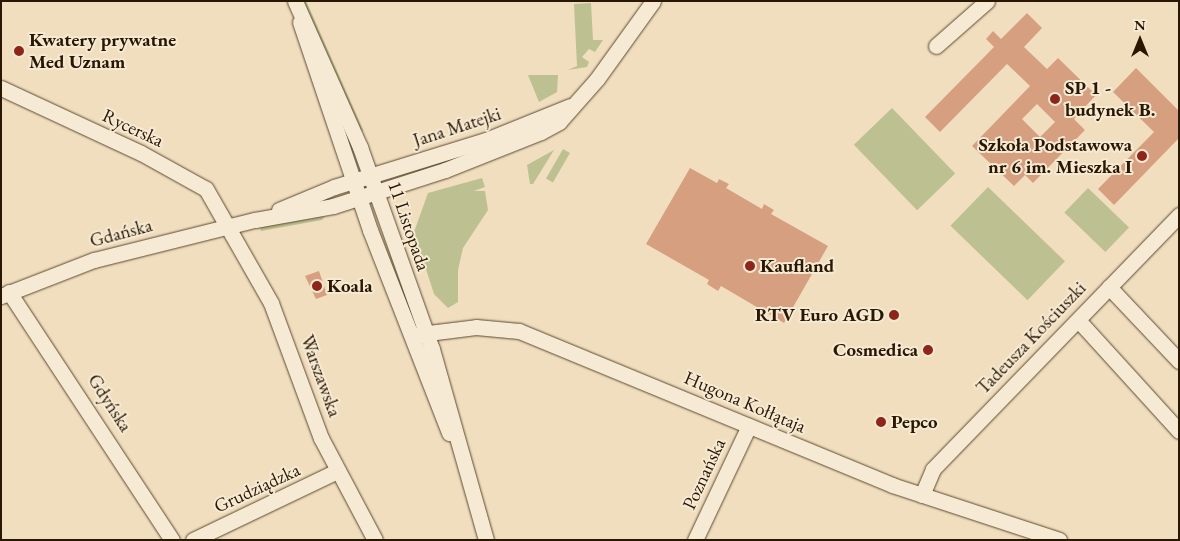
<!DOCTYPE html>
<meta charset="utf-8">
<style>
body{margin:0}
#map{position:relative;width:1180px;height:541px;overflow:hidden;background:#f1debf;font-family:"EB Garamond",serif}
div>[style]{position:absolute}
.green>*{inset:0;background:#bdc090;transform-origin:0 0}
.building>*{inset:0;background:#d6a080}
.roads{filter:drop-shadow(0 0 1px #5b4930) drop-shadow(0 0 1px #5b4930)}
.minor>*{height:15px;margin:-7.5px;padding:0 7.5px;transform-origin:7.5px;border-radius:7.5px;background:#f6ead5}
.dots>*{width:14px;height:14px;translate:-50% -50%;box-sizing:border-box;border:2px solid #f6ead5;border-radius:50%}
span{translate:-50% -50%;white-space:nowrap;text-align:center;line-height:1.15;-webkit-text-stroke:4px #f6ead5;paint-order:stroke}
.poi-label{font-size:19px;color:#291700;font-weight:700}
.left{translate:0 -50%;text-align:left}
.right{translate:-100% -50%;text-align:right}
.street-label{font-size:19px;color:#291700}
.frame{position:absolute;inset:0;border:2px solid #291700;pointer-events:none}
.north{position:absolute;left:1115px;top:15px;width:50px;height:50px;-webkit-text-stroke:4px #f6ead5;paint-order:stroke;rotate:0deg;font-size:14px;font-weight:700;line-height:20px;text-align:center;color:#291700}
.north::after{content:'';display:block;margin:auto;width:18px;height:22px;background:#291700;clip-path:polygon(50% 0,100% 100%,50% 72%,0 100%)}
</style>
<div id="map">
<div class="green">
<i style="clip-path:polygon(302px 1px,306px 1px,363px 130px,360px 137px)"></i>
<i style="clip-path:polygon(591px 3px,593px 40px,603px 40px,595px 52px,589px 49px,582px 57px,589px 62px,587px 67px,568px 70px,577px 66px,574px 4px)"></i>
<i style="clip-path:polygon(528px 75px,558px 75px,557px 92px,539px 102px)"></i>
<i style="left:892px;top:108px;width:91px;height:53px;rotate:46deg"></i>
<i style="left:563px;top:149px;width:8px;height:34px;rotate:30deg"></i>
<i style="clip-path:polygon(554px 150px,533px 184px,530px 184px,527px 165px)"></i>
<i style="clip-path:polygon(482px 178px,485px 187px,474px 191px,485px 191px,488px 210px,463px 248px,458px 270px,458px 302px,448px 308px,434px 294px,414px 232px,428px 193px)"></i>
<i style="left:988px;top:187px;width:107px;height:54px;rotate:44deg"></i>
<i style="left:1088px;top:188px;width:57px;height:34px;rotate:44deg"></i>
<i style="clip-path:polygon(325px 216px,322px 220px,261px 231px,260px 227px)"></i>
</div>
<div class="building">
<i style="clip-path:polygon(evenodd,1027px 13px,1042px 28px,1024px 47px,1047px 69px,1058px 58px,1096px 95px,1074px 119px,1085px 130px,1033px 183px,1025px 175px,1014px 186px,972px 146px,1030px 86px,1007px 64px,940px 132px,925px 117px,994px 47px,986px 39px,993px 31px,1001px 39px,1027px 13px,1037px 104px,1055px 122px,1040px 137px,1022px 119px,1037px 104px)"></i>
<i style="clip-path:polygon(1136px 68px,1179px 111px,1179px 138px,1114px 205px,1098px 189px,1154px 132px,1113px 92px)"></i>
<i style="clip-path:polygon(690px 168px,717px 183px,719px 179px,729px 184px,726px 188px,762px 209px,764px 204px,774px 210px,771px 214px,828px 246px,784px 323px,721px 286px,718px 291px,707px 284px,709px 280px,646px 244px)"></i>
<i style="clip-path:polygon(319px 271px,327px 295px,316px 299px,305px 276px)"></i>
</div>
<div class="roads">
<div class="minor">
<i style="left:295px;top:1px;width:160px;rotate:66deg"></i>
<i style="left:360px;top:147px;width:214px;rotate:70.4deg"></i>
<i style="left:432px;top:349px;width:198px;rotate:74.2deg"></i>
<i style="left:300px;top:22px;width:219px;rotate:71.4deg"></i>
<i style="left:370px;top:230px;width:218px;rotate:68.7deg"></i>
<i style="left:936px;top:46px;width:68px;rotate:-41.4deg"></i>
<i style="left:1px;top:88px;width:154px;rotate:24.9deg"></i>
<i style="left:141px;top:153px;width:74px;rotate:29deg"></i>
<i style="left:206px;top:189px;width:131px;rotate:60.3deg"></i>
<i style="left:271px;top:303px;width:144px;rotate:69.7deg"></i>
<i style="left:321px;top:438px;width:115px;rotate:62.1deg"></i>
<i style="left:279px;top:210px;width:60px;rotate:-22.7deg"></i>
<i style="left:334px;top:187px;width:159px;rotate:-17.2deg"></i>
<i style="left:486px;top:140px;width:91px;rotate:-22deg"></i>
<i style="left:1109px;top:287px;width:102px;rotate:46.6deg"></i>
<i style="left:9px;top:292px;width:297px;rotate:56.7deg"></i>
<i style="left:1px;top:296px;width:100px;rotate:-21.2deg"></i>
<i style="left:94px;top:260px;width:166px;rotate:-14deg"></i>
<i style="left:255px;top:220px;width:79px;rotate:-10.2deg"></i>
<i style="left:333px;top:206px;width:118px;rotate:-17.8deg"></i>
<i style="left:445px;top:170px;width:103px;rotate:-21.6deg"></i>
<i style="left:541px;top:132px;width:21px;rotate:-29deg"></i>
<i style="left:559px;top:122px;width:57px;rotate:-48.5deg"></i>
<i style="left:597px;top:79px;width:96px;rotate:-54.3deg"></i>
<i style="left:1078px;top:320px;width:150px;rotate:47.7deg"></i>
<i style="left:412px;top:335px;width:64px;rotate:-7.1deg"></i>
<i style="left:476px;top:327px;width:43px;rotate:5.3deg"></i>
<i style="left:519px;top:331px;width:404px;rotate:22.4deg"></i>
<i style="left:892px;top:485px;width:176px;rotate:18.2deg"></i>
<i style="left:922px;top:495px;width:28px;rotate:-67deg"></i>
<i style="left:933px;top:469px;width:354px;rotate:-45.9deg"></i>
<i style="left:193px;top:540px;width:160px;rotate:-25.6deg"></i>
<i style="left:695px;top:540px;width:126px;rotate:-64.7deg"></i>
</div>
</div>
<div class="dots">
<i style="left:19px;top:51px;background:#8f2418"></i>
<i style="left:1055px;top:99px;background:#8f2418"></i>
<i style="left:1142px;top:156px;background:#8f2418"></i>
<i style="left:750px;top:266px;background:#8f2418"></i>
<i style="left:317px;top:286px;background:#8f2418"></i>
<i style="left:894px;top:315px;background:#8f2418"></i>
<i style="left:928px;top:350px;background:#8f2418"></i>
<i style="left:881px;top:422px;background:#8f2418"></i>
</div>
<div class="poi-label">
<span class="left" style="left:29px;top:51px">Kwatery prywatne<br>Med Uznam</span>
<span class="left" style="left:1065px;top:99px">SP 1 -<br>budynek B.</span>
<span class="right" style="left:1132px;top:156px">Szkoła Podstawowa<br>nr 6 im. Mieszka I</span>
<span class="left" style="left:760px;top:266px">Kaufland</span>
<span class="left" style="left:327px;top:286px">Koala</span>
<span class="right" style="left:884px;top:315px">RTV Euro AGD</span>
<span class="right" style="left:918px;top:350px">Cosmedica</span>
<span class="left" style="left:891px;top:422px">Pepco</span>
</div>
<div class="street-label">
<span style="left:457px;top:127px;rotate:-18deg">Jana Matejki</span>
<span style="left:133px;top:128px;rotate:25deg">Rycerska</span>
<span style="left:409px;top:226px;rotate:71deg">11 Listopada</span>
<span style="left:121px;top:233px;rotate:-15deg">Gdańska</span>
<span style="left:1031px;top:338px;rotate:-46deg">Tadeusza Kościuszki</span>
<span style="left:321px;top:376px;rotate:70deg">Warszawska</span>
<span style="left:745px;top:402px;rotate:23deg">Hugona Kołłątaja</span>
<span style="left:110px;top:403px;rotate:57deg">Gdyńska</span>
<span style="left:704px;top:474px;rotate:-65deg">Poznańska</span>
<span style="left:257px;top:488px;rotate:-25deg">Grudziądzka</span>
</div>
<div class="frame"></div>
<div class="north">N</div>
</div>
